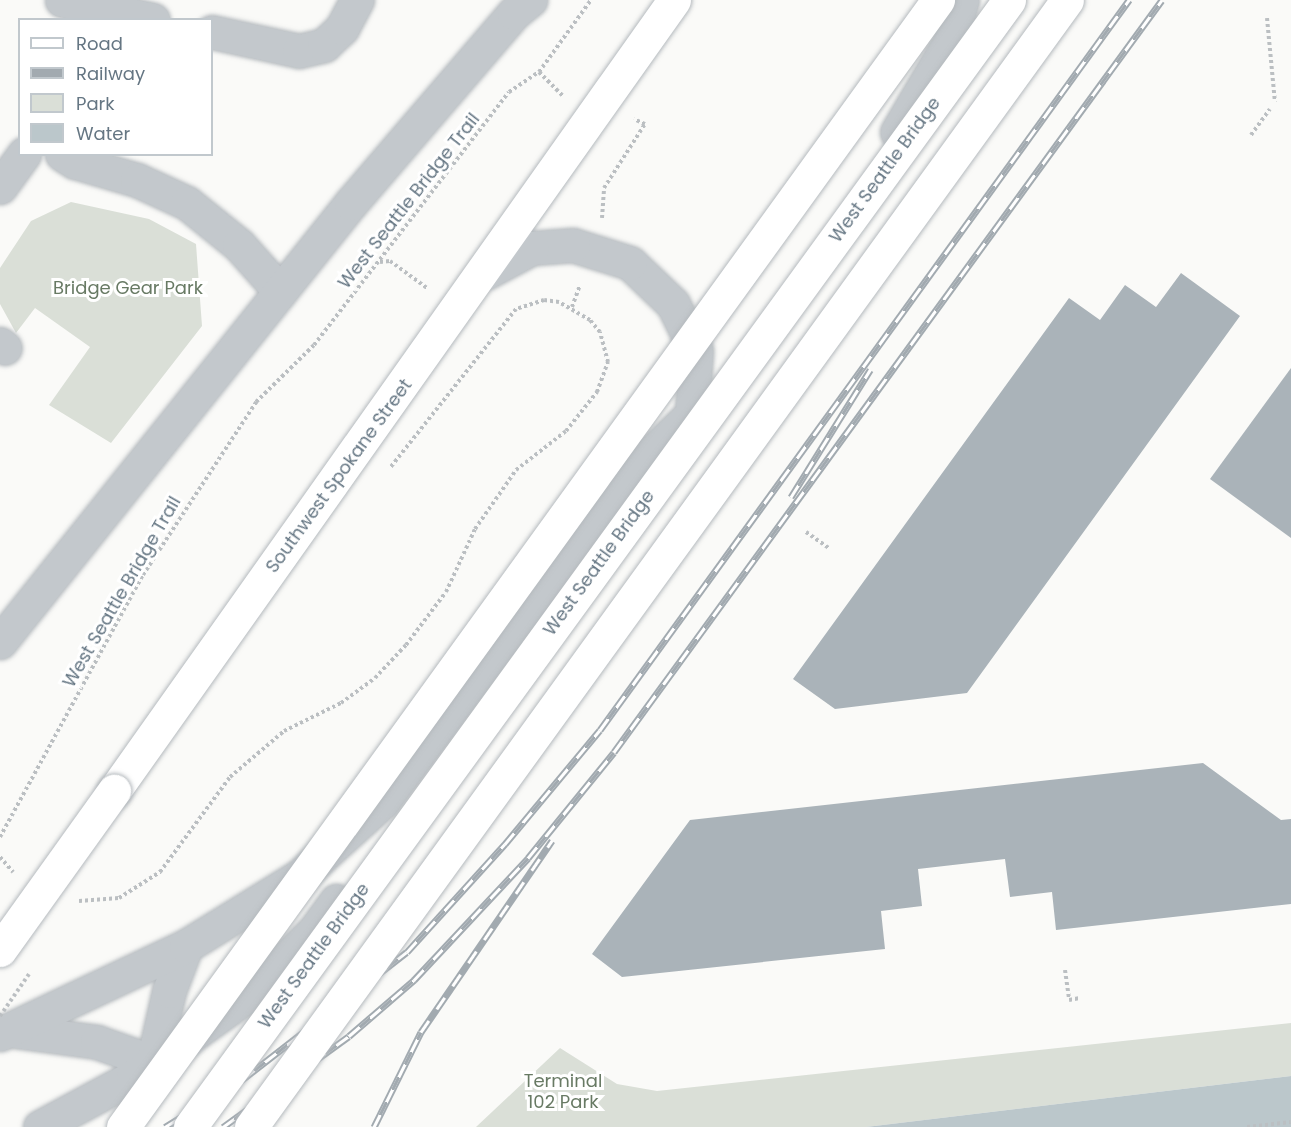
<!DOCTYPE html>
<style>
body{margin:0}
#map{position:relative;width:1291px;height:1127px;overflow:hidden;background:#fafaf8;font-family:Poppins,sans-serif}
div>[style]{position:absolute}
.green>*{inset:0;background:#dadfd7}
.water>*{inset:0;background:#bbc7cb}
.building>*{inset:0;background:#aab3b9}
.path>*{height:4px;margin-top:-2px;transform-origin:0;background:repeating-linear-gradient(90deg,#bbbfc2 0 3px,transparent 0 6px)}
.roads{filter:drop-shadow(0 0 2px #b5babe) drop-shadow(0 0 2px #b5babe)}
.minor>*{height:33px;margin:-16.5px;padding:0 16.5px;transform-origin:16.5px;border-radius:16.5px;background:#c3c8cc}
.major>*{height:33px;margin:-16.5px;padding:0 16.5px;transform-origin:16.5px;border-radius:16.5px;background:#fff}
.rail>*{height:7px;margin-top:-3.5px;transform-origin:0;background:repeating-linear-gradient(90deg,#fff 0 14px,#a2aab0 0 28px);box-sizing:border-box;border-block:2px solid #a2aab0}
.path-bridge>*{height:4px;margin-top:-2px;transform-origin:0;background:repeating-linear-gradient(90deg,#bbbfc2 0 3px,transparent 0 6px)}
.bridges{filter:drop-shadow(0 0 2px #b5babe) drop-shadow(0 0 2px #b5babe)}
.major-bridge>*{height:33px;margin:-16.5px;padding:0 16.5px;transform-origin:16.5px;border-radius:16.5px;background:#fff}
.highway-bridge>*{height:33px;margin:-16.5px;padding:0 16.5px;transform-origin:16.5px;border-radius:16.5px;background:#fff}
span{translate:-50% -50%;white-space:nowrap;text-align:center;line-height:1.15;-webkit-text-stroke:6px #fff;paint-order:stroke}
.street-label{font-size:18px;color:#657683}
.park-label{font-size:18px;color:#687a64}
.legend{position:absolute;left:18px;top:18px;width:195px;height:138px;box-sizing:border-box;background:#fff;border:2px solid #c1c8cd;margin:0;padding:8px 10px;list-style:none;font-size:18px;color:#657683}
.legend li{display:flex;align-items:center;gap:12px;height:30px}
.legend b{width:30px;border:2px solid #c1c8cd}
</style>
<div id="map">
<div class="green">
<i style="clip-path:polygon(71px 202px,149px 219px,196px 244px,202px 326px,111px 443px,49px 405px,90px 347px,35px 308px,16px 333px,0 304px,0 268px,31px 221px)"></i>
<i style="clip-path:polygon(1291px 1023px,1291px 1076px,866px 1127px,476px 1127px,560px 1048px,617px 1084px,657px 1091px)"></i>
</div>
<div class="water">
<i style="clip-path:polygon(1291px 1076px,1291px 1127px,866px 1127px)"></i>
</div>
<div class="building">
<i style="clip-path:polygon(1181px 273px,1240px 316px,967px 693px,835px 709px,793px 679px,1069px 298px,1100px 320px,1125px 285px,1156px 307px)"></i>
<i style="clip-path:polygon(1291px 368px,1291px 538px,1210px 479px)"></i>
<i style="clip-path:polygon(1203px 763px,1281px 820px,1291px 819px,1291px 904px,1056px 930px,1052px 892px,1010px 897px,1005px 859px,918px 869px,922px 906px,881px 911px,885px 949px,622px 977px,592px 954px,690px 820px)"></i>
</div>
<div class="path">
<i style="left:1267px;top:18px;width:84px;rotate:84.6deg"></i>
<i style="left:539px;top:72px;width:35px;rotate:45deg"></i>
<i style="left:1251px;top:135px;width:32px;rotate:-54deg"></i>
<i style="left:602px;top:218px;width:30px;rotate:-86deg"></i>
<i style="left:604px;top:188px;width:76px;rotate:-57.4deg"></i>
<i style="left:645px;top:124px;width:12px;rotate:-156deg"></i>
<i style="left:380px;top:262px;width:10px;rotate:-6deg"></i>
<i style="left:390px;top:261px;width:46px;rotate:36.1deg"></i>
<i style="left:572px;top:307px;width:23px;rotate:-70deg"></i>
<i style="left:806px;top:532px;width:28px;rotate:35deg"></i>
<i style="left:0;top:837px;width:298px;rotate:-61.4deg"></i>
<i style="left:143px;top:575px;width:207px;rotate:-56.8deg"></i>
<i style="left:256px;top:402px;width:81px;rotate:-44.5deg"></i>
<i style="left:314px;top:345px;width:319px;rotate:-52.4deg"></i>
<i style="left:509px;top:92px;width:36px;rotate:-34deg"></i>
<i style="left:539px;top:72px;width:89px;rotate:-54.2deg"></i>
<i style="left:0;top:857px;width:20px;rotate:49deg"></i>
<i style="left:79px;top:901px;width:40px;rotate:-4.3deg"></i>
<i style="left:119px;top:898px;width:49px;rotate:-32.4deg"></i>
<i style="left:160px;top:872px;width:118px;rotate:-53.6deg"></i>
<i style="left:230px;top:777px;width:71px;rotate:-40.4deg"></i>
<i style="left:284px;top:731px;width:64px;rotate:-26.2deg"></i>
<i style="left:341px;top:703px;width:42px;rotate:-36.3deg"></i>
<i style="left:375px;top:678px;width:45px;rotate:-46.8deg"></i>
<i style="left:406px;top:645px;width:66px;rotate:-53deg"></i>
<i style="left:446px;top:592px;width:69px;rotate:-65.3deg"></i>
<i style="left:475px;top:529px;width:72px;rotate:-55.2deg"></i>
<i style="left:516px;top:470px;width:63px;rotate:-38deg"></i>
<i style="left:566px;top:431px;width:50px;rotate:-51.5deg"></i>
<i style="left:597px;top:392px;width:32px;rotate:-70deg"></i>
<i style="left:608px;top:362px;width:31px;rotate:-105deg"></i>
<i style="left:600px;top:332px;width:16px;rotate:-130deg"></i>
<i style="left:590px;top:320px;width:36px;rotate:-150deg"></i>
<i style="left:559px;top:302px;width:15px;rotate:-172deg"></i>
<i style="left:544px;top:300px;width:29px;rotate:162deg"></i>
<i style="left:516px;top:309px;width:203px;rotate:128.4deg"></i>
<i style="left:1065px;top:970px;width:30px;rotate:82deg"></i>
<i style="left:1069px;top:1000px;width:11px;rotate:-10deg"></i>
<i style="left:1247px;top:1127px;width:44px;rotate:-6.5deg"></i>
</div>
<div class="roads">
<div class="minor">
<i style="left:62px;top:0;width:93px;rotate:12.4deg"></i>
<i style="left:212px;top:32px;width:89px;rotate:12.3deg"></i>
<i style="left:299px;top:51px;width:26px;rotate:-13deg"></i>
<i style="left:324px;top:45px;width:25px;rotate:-43deg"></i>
<i style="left:342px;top:28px;width:32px;rotate:-62deg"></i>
<i style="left:897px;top:132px;width:107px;rotate:-59.6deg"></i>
<i style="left:951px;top:40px;width:41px;rotate:-74.6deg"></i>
<i style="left:62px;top:154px;width:15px;rotate:32deg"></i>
<i style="left:75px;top:162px;width:65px;rotate:16.2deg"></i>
<i style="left:137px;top:180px;width:55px;rotate:24.7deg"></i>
<i style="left:187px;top:203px;width:67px;rotate:38.9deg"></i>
<i style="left:239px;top:245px;width:62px;rotate:48.3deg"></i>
<i style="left:0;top:187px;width:41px;rotate:-54deg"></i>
<i style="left:0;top:344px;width:6px;rotate:39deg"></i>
<i style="left:0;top:642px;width:562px;rotate:-51.36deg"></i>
<i style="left:351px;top:203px;width:250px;rotate:-49.4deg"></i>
<i style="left:514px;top:13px;width:21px;rotate:-39deg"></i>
<i style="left:15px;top:1031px;width:83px;rotate:7.6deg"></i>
<i style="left:97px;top:1042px;width:59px;rotate:19.7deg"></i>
<i style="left:153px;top:1062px;width:73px;rotate:-77.3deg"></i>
<i style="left:169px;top:991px;width:48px;rotate:-69.3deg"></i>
<i style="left:0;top:1034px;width:206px;rotate:-25.3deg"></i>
<i style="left:186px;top:946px;width:134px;rotate:-31.6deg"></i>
<i style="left:300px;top:876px;width:112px;rotate:-42.1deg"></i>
<i style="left:383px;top:801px;width:388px;rotate:-53.5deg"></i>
<i style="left:614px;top:489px;width:108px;rotate:-43.9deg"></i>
<i style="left:692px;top:414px;width:63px;rotate:-86.4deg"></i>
<i style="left:696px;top:351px;width:52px;rotate:-116.1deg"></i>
<i style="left:673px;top:304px;width:59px;rotate:-136.4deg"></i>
<i style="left:630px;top:263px;width:60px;rotate:-162.5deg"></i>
<i style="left:573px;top:245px;width:41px;rotate:175.8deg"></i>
<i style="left:532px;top:248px;width:55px;rotate:152deg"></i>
<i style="left:40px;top:1127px;width:106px;rotate:-28.3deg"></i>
<i style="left:133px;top:1077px;width:140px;rotate:-35.4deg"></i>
<i style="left:247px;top:996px;width:95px;rotate:-44.1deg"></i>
<i style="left:315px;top:930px;width:36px;rotate:-54deg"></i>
</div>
<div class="major">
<i style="left:114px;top:791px;width:969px;rotate:-54.7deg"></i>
</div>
</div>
<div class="rail">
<i style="left:791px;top:497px;width:150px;rotate:-58.1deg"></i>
<i style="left:165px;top:1127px;width:92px;rotate:-31.6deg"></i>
<i style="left:243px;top:1079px;width:207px;rotate:-37.8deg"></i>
<i style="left:407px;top:952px;width:146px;rotate:-47.8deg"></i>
<i style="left:505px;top:844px;width:148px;rotate:-50.2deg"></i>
<i style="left:600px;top:730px;width:902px;rotate:-54.07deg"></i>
<i style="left:223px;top:1127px;width:155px;rotate:-35.8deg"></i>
<i style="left:349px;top:1036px;width:86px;rotate:-40.7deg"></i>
<i style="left:414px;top:980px;width:167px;rotate:-46.9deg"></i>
<i style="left:528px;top:858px;width:136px;rotate:-50.9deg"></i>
<i style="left:614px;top:752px;width:930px;rotate:-53.92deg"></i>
<i style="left:374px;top:1127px;width:106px;rotate:-63.7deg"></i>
<i style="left:421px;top:1032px;width:232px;rotate:-55.6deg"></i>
</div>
<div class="path-bridge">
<i style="left:0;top:1016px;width:51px;rotate:-55.4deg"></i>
</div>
<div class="bridges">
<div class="major-bridge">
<i style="left:0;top:950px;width:196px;rotate:-54.4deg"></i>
</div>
<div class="highway-bridge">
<i style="left:123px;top:1127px;width:1391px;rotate:-54.13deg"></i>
<i style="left:190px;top:1127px;width:1393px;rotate:-53.99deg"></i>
<i style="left:251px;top:1127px;width:1391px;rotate:-54.09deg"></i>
</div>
</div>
<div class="street-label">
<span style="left:885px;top:170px;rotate:-54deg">West Seattle Bridge</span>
<span style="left:409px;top:201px;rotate:-52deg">West Seattle Bridge Trail</span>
<span style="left:339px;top:476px;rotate:-54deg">Southwest Spokane Street</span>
<span style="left:599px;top:563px;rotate:-54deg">West Seattle Bridge</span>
<span style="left:122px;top:592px;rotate:-60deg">West Seattle Bridge Trail</span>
<span style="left:314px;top:956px;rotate:-54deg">West Seattle Bridge</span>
</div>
<div class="park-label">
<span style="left:128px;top:288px">Bridge Gear Park</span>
<span style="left:563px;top:1092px">Terminal<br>102 Park</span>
</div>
<ul class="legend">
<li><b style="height:8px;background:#fff"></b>Road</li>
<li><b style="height:8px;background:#a2aab0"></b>Railway</li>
<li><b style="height:16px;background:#dadfd7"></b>Park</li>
<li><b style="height:16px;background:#bbc7cb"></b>Water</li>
</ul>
</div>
